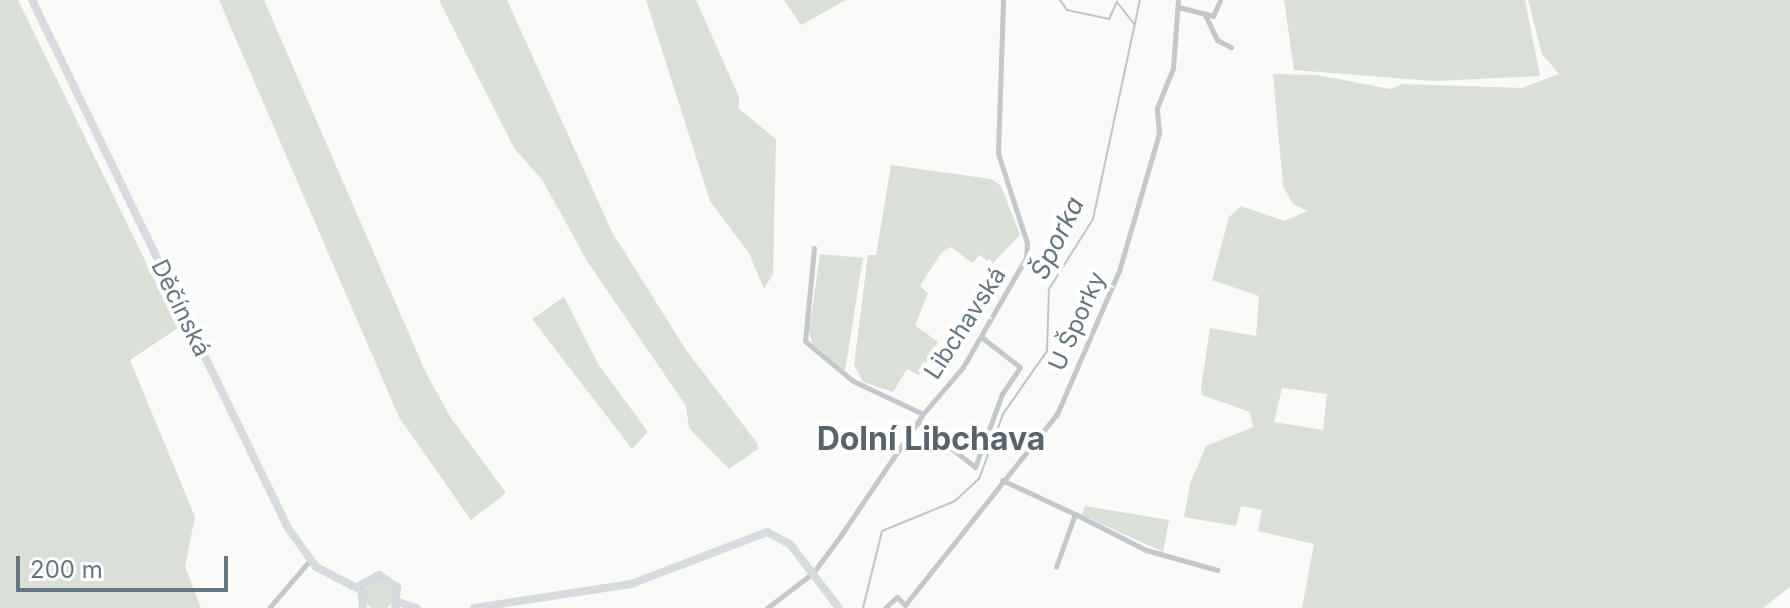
<!DOCTYPE html>
<meta charset="utf-8">
<style>
body{margin:0}
#map{position:relative;width:1790px;height:608px;overflow:hidden;background:#fafaf8;font-family:Inter,sans-serif}
div>[style]{position:absolute}
.green>*{inset:0;background:#dadfd7}
.round{border-radius:50%}
.stream>*{height:2px;margin:-1px;padding:0 1px;transform-origin:1px;border-radius:1px;background:#bbc7cb}
.minor>*{height:5px;margin:-2.5px;padding:0 2.5px;transform-origin:2.5px;border-radius:2.5px;background:#c3c8cc}
.secondary>*{height:8px;margin:-4px;padding:0 4px;transform-origin:4px;border-radius:4px;background:#d6dbdf}
span{translate:-50% -50%;white-space:nowrap;text-align:center;line-height:1.15;-webkit-text-stroke:8px #fff;paint-order:stroke}
.street-label{font-size:24px;color:#657683}
.water-label{font-size:26px;color:#60757c;font-style:italic}
.district-label{font-size:32px;color:#57646e;font-weight:700}
.scale{position:absolute;left:16px;top:556px;width:212px;height:36px;box-sizing:border-box;border:4px solid #657683;border-top:0;padding-left:10px;font-size:24px;line-height:28px;white-space:nowrap;color:#657683;-webkit-text-stroke:6px #fff;paint-order:stroke}
</style>
<div id="map">
<div class="green">
<i style="clip-path:polygon(0 0,18px 0,178px 328px,130px 360px,195px 517px,185px 566px,201px 608px,0 608px)"></i>
<i style="clip-path:polygon(219px 0,264px 0,426px 373px,451px 418px,506px 493px,471px 520px,399px 417px)"></i>
<i style="clip-path:polygon(439px 0,507px 0,612px 232px,686px 350px,757px 443px,758px 449px,729px 469px,689px 428px,686px 406px,587px 261px,543px 181px,514px 148px)"></i>
<i style="clip-path:polygon(646px 0,696px 0,739px 97px,739px 109px,776px 139px,773px 274px,764px 289px,749px 253px,710px 201px)"></i>
<i style="clip-path:polygon(784px 0,846px 0,801px 25px)"></i>
<i style="clip-path:polygon(1284px 0,1525px 0,1540px 76px,1433px 81px,1294px 70px)"></i>
<i style="clip-path:polygon(evenodd,1528px 0,1790px 0,1790px 587px,1763px 608px,1302px 608px,1314px 544px,1258px 531px,1262px 510px,1241px 506px,1236px 526px,1184px 517px,1190px 484px,1206px 446px,1253px 427px,1250px 412px,1202px 395px,1201px 389px,1210px 328px,1256px 336px,1259px 296px,1212px 280px,1229px 217px,1241px 206px,1284px 221px,1308px 211px,1293px 204px,1283px 186px,1273px 74px,1317px 75px,1390px 89px,1403px 84px,1522px 88px,1559px 74px,1542px 54px,1528px 0,1282px 388px,1327px 394px,1323px 430px,1274px 422px,1282px 388px)"></i>
<i style="clip-path:polygon(891px 165px,991px 179px,1001px 186px,1020px 235px,992px 264px,980px 255px,972px 263px,951px 247px,941px 253px,920px 286px,928px 293px,915px 325px,938px 342px,919px 375px,907px 369px,893px 392px,863px 382px,854px 365px,868px 255px,876px 255px)"></i>
<i style="clip-path:polygon(820px 254px,863px 258px,845px 371px,812px 343px,809px 331px)"></i>
<i style="clip-path:polygon(564px 297px,598px 364px,648px 432px,632px 449px,532px 319px)"></i>
<i style="clip-path:polygon(1085px 506px,1169px 520px,1163px 552px,1082px 515px)"></i>
<i class="round" style="left:364px;top:580px;width:30px;height:30px"></i>
</div>
<div class="stream">
<i style="left:1060px;top:0;width:12px;rotate:55deg"></i>
<i style="left:1067px;top:10px;width:43px;rotate:12.1deg"></i>
<i style="left:1109px;top:19px;width:19px;rotate:-65deg"></i>
<i style="left:1117px;top:2px;width:28px;rotate:52deg"></i>
<i style="left:863px;top:608px;width:79px;rotate:-76.1deg"></i>
<i style="left:882px;top:531px;width:79px;rotate:-22.3deg"></i>
<i style="left:955px;top:501px;width:33px;rotate:-43deg"></i>
<i style="left:979px;top:479px;width:69px;rotate:-69.7deg"></i>
<i style="left:1003px;top:414px;width:77px;rotate:-55.1deg"></i>
<i style="left:1047px;top:351px;width:62px;rotate:-88.2deg"></i>
<i style="left:1049px;top:289px;width:83px;rotate:-57.8deg"></i>
<i style="left:1093px;top:219px;width:224px;rotate:-77.9deg"></i>
</div>
<div class="minor">
<i style="left:1178px;top:7px;width:36px;rotate:14deg"></i>
<i style="left:1213px;top:16px;width:17px;rotate:-66deg"></i>
<i style="left:1205px;top:15px;width:28px;rotate:64deg"></i>
<i style="left:1217px;top:40px;width:16px;rotate:27deg"></i>
<i style="left:814px;top:248px;width:93px;rotate:95.5deg"></i>
<i style="left:805px;top:341px;width:62px;rotate:39.8deg"></i>
<i style="left:853px;top:381px;width:77px;rotate:25.2deg"></i>
<i style="left:918px;top:422px;width:73px;rotate:38.3deg"></i>
<i style="left:975px;top:467px;width:78px;rotate:-69.7deg"></i>
<i style="left:1002px;top:394px;width:32px;rotate:-56deg"></i>
<i style="left:1020px;top:367px;width:49px;rotate:-142.4deg"></i>
<i style="left:1002px;top:480px;width:81px;rotate:25deg"></i>
<i style="left:1075px;top:514px;width:56px;rotate:109.7deg"></i>
<i style="left:1075px;top:514px;width:80px;rotate:26.9deg"></i>
<i style="left:1146px;top:550px;width:74px;rotate:15.7deg"></i>
<i style="left:905px;top:605px;width:244px;rotate:-51.5deg"></i>
<i style="left:1057px;top:414px;width:156px;rotate:-66.6deg"></i>
<i style="left:1119px;top:271px;width:144px;rotate:-73.8deg"></i>
<i style="left:1159px;top:133px;width:25px;rotate:-95deg"></i>
<i style="left:1157px;top:108px;width:43px;rotate:-68.2deg"></i>
<i style="left:1173px;top:68px;width:68px;rotate:-85.8deg"></i>
<i style="left:269px;top:608px;width:63px;rotate:-49.5deg"></i>
<i style="left:767px;top:608px;width:58px;rotate:-37.3deg"></i>
<i style="left:813px;top:573px;width:47px;rotate:-53.6deg"></i>
<i style="left:841px;top:535px;width:146px;rotate:-55.9deg"></i>
<i style="left:923px;top:414px;width:62px;rotate:-49.6deg"></i>
<i style="left:963px;top:367px;width:126px;rotate:-60deg"></i>
<i style="left:1026px;top:258px;width:15px;rotate:-86deg"></i>
<i style="left:1027px;top:243px;width:95px;rotate:-107.9deg"></i>
<i style="left:998px;top:153px;width:153px;rotate:-88.1deg"></i>
<i style="left:885px;top:608px;width:16px;rotate:-43deg"></i>
<i style="left:897px;top:597px;width:11px;rotate:45deg"></i>
</div>
<div class="secondary">
<i style="left:32px;top:0;width:587px;rotate:64.13deg"></i>
<i style="left:288px;top:528px;width:48px;rotate:54.3deg"></i>
<i style="left:316px;top:567px;width:48px;rotate:27.1deg"></i>
<i style="left:398px;top:602px;width:20px;rotate:18deg"></i>
<i style="left:363px;top:608px;width:23px;rotate:-95deg"></i>
<i style="left:361px;top:585px;width:21px;rotate:-29deg"></i>
<i style="left:379px;top:575px;width:22px;rotate:34deg"></i>
<i style="left:397px;top:587px;width:21px;rotate:95deg"></i>
<i style="left:474px;top:608px;width:159px;rotate:-8.7deg"></i>
<i style="left:631px;top:584px;width:146px;rotate:-20.9deg"></i>
<i style="left:767px;top:532px;width:26px;rotate:28deg"></i>
<i style="left:790px;top:544px;width:81px;rotate:52.6deg"></i>
</div>
<div class="street-label">
<span style="left:181px;top:308px;rotate:64deg">Děčínská</span>
<span style="left:1077px;top:321px;rotate:-66deg">U Šporky</span>
<span style="left:965px;top:323px;rotate:-57deg">Libchavská</span>
</div>
<div class="water-label">
<span style="left:1057px;top:238px;rotate:-64deg">Šporka</span>
</div>
<div class="district-label">
<span style="left:931px;top:439px">Dolní Libchava</span>
</div>
<div class="scale">200 m</div>
</div>
